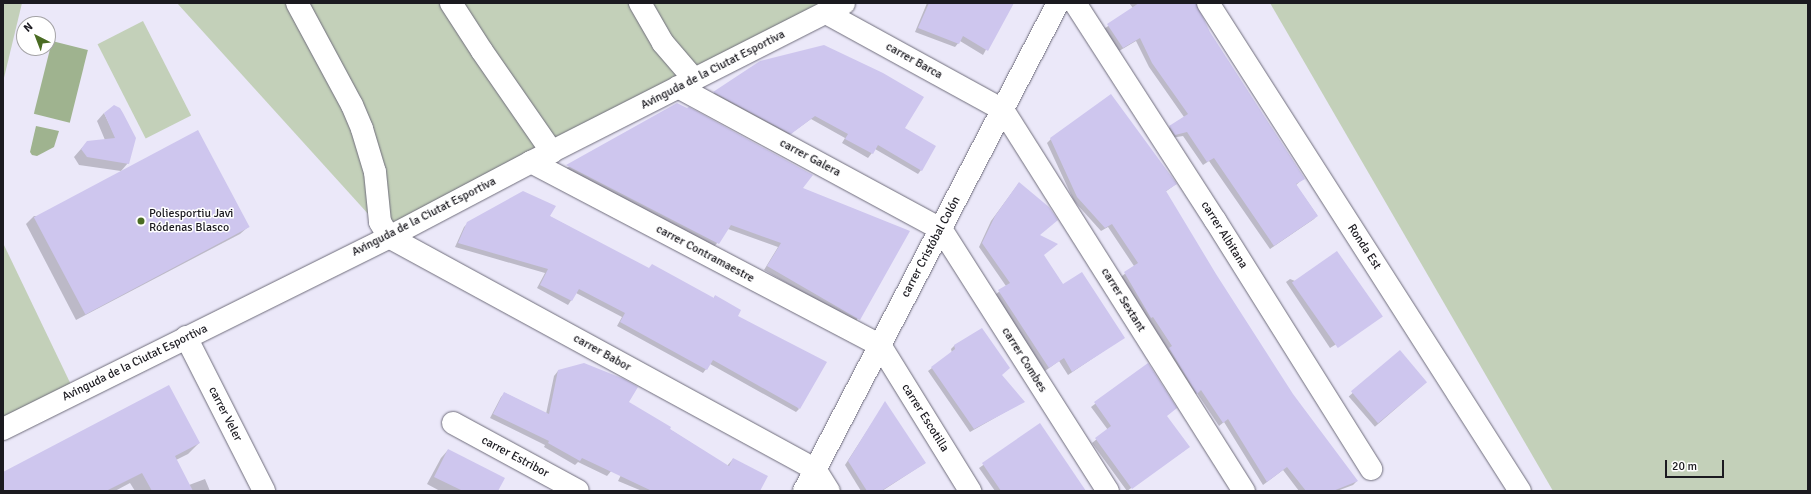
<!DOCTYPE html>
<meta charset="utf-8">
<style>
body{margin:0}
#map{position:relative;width:1811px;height:494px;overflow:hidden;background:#ebe8f9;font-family:Signika,sans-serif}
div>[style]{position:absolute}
.green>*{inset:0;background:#c3d0b9;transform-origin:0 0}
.water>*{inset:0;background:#9fb38f;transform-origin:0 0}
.shadow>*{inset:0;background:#0003;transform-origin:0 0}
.building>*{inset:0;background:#cec6ee;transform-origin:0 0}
.roads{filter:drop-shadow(0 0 1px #6f6d7b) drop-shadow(0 0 1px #6f6d7b)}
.minor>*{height:22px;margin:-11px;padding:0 11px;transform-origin:11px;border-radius:11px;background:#fff}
.dots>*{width:11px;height:11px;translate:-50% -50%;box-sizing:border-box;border:2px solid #fff;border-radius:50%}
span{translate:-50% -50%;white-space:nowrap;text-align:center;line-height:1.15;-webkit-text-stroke:3px #fff;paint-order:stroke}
.street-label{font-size:12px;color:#1b1a20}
.poi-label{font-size:12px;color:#1b1a20}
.left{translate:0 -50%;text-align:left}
.frame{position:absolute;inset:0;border:4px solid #1b1a20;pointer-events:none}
.north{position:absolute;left:16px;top:16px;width:40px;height:40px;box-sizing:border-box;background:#fff;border:1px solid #a4a3a6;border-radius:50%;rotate:318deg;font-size:11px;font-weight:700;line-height:16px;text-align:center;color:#1b1a20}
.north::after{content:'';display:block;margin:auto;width:14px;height:18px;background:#4a6c23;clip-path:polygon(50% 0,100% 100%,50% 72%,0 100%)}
.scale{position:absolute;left:1665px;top:460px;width:59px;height:18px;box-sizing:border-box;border:2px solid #1b1a20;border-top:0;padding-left:5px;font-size:12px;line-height:14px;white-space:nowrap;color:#1b1a20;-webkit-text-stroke:3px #fff;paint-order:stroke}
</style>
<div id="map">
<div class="green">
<i style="clip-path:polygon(3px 3px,22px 3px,3px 82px)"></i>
<i style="clip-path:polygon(177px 3px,826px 3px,389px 237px)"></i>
<i style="clip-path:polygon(1270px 3px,1808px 3px,1808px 491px,1553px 491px)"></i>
<i style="left:143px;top:21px;width:106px;height:51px;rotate:63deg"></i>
<i style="clip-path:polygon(3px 243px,75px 393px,3px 429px)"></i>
</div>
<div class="water">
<i style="left:52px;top:41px;width:37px;height:75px;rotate:14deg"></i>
<i style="clip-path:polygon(36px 126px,59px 131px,54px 147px,37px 156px,32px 155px,30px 152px)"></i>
</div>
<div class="shadow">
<i style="clip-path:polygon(927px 3px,1012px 3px,983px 55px,960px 41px,955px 47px,915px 32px)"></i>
<i style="clip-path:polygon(1129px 3px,1195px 3px,1209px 33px,1304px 178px,1296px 185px,1317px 215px,1314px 219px,1270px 249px,1209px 161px,1203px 165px,1183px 136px,1171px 138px,1166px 130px,1184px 117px,1149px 67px,1136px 41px,1119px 51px,1104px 29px,1133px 8px)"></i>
<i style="clip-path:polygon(760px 62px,904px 128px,921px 170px,918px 174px,875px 149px,868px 158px,842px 143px,845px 138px,811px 119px,786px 137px,710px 96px)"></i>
<i style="clip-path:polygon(677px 104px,801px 188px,908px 231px,855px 323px,764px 270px,778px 247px,728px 229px,714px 247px,563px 170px)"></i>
<i style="clip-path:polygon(104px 113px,128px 163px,121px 171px,79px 165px,74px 157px,87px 142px,105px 140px,97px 121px)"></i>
<i style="clip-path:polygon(1051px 139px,1176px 184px,1165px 192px,1215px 275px,1292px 395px,1357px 481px,1353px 485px,1337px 491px,1299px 491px,1283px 470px,1263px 485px,1224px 422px,1219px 426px,1197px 393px,1193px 396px,1165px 353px,1168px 350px,1121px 277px,1134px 266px,1108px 227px,1101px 231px,1074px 201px,1047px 143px)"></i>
<i style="clip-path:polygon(1019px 183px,1039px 235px,1043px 255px,1063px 285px,1123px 338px,1068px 375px,1059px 361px,1045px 371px,995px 295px,1006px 286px,979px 247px,991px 221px)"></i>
<i style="clip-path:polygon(34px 216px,248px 227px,240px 234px,76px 320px,26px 224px)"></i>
<i style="clip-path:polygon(549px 216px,648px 269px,713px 299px,715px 296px,736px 317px,799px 409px,796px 412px,710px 364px,703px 373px,617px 326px,622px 317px,576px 293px,568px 305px,537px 288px,545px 273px,455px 247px,464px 227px,468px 223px)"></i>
<i style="clip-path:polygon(1290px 279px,1382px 316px,1330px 348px,1286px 282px)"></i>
<i style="clip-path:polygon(955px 345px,1001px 375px,1023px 402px,970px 432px,928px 371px,952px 353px,951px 349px)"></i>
<i style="left:1400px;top:352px;width:40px;height:68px;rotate:49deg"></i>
<i style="clip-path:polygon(1148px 364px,1166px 416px,1185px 450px,1127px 491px,1092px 443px,1108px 430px,1091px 407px)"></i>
<i style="clip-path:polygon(558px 371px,627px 402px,727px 466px,733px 459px,759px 491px,642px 491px,618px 481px,621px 475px,612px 470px,607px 476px,578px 462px,575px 465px,544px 447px,545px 445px,490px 418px,501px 397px,505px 393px,546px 414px,554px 376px)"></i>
<i style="clip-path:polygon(885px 403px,925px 463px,882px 491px,861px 491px,845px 465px)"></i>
<i style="clip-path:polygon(1040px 425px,1085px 491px,995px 491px,979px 468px)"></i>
<i style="clip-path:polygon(199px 443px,188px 454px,176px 460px,189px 485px,205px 479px,210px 491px,135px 491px,130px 483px,115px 491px,3px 491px,3px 473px)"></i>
<i style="clip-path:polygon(448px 450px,497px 491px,440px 491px,427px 484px,441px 458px)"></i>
</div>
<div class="building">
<i style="clip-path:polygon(929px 3px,1014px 3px,988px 51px,963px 36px,959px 44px,918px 28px)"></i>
<i style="clip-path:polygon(1139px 3px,1196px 3px,1210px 32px,1305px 179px,1296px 184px,1318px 216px,1274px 246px,1214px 158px,1207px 162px,1187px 132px,1175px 135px,1169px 126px,1188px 114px,1152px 63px,1140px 38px,1123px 48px,1107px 24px)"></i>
<i style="clip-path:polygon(824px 45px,883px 73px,924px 97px,905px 128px,936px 146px,922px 171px,878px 145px,873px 154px,845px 139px,848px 134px,815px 116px,791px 134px,713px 92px,760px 61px)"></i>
<i style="clip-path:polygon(1111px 94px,1177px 184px,1166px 191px,1216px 274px,1293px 394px,1358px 481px,1333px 491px,1306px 491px,1287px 467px,1267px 482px,1228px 419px,1223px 423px,1201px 390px,1197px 394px,1169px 348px,1172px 346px,1153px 317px,1151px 318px,1124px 272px,1138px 263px,1112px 224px,1105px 228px,1077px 197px,1050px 138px)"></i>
<i style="clip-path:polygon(677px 103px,687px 108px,689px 107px,813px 175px,803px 188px,910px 231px,860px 320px,767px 266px,781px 243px,731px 225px,719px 244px,566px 165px)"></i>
<i style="clip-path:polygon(114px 105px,120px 108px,123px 113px,136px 138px,129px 164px,87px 157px,81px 149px,87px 141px,115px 138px,104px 113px)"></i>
<i style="left:198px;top:130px;width:110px;height:186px;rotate:62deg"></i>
<i style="clip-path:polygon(1019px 182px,1049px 207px,1058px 220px,1040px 235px,1058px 244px,1044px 255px,1063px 284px,1082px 272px,1125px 338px,1072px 372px,1064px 358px,1049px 368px,998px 290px,1010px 283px,982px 243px,995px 216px)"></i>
<i style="clip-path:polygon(523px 191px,556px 206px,550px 216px,649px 268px,652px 264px,714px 298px,715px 295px,741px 310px,738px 316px,827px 362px,800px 409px,713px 360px,707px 370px,620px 322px,625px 313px,579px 289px,572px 301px,540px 285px,548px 269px,458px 243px,467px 222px)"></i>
<i style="left:1337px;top:251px;width:80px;height:55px;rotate:55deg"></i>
<i style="clip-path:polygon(982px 328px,1010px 368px,1002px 375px,1025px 402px,974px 429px,931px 367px,955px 349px,954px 345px)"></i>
<i style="left:1400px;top:350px;width:42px;height:64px;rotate:50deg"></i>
<i style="clip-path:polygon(584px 363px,624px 379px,638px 387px,629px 402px,671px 427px,670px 429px,729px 466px,733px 458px,768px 476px,760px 491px,652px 491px,582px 458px,580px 461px,548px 443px,549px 441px,493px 414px,504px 392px,549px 414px,558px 370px)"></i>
<i style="clip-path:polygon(1148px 363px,1177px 408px,1167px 416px,1190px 447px,1132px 489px,1095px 438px,1111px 426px,1094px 402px)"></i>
<i style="clip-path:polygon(169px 385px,200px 443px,175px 456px,193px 491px,152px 491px,142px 473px,106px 491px,3px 491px,3px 472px)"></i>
<i style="clip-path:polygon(885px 401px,926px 463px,881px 491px,867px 491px,848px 461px)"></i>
<i style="clip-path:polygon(1040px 423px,1086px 491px,1001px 491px,982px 463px)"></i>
<i style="clip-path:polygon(448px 449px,505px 478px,498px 491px,463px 491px,434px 477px)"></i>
</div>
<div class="roads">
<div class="minor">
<i style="left:297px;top:3px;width:116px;rotate:61.7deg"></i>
<i style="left:352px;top:105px;width:26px;rotate:67deg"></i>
<i style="left:362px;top:129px;width:45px;rotate:73.2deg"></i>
<i style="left:375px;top:172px;width:50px;rotate:84.3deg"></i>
<i style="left:380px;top:222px;width:17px;rotate:59deg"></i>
<i style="left:389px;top:237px;width:485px;rotate:28.6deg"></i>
<i style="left:815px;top:469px;width:26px;rotate:58deg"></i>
<i style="left:451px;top:3px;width:57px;rotate:57.1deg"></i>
<i style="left:482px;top:51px;width:123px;rotate:55.3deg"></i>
<i style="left:640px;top:3px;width:46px;rotate:60.1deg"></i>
<i style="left:663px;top:43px;width:48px;rotate:49.3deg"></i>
<i style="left:1075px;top:3px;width:258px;rotate:57.2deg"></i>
<i style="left:1215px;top:220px;width:294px;rotate:57.9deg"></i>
<i style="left:1208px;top:3px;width:579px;rotate:57.41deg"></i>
<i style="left:826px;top:13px;width:202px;rotate:28.7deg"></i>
<i style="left:1003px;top:110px;width:451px;rotate:57.7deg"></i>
<i style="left:678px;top:87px;width:299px;rotate:28.4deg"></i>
<i style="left:941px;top:229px;width:311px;rotate:57.5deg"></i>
<i style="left:531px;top:162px;width:394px;rotate:27.7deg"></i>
<i style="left:880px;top:345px;width:172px;rotate:58.3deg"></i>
<i style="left:186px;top:337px;width:173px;rotate:63.1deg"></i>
<i style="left:453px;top:423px;width:142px;rotate:28.5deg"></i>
<i style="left:3px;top:429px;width:431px;rotate:-26.4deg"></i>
<i style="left:389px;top:237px;width:161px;rotate:-27.8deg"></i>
<i style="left:531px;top:162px;width:351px;rotate:-26.9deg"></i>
<i style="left:804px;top:491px;width:550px;rotate:-62.5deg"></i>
</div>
</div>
<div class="dots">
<i style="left:141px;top:221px;background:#4a6c23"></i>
</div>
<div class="street-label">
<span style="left:914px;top:61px;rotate:29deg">carrer Barca</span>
<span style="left:713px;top:70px;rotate:-27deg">Avinguda de la Ciutat Esportiva</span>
<span style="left:810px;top:158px;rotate:28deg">carrer Galera</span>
<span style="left:424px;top:217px;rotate:-27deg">Avinguda de la Ciutat Esportiva</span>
<span style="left:1224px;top:235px;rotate:58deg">carrer Albitana</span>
<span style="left:931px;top:247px;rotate:-62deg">carrer Cristóbal Colón</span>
<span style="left:1364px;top:247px;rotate:57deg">Ronda Est</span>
<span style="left:705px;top:254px;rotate:28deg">carrer Contramaestre</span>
<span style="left:1123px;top:300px;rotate:58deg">carrer Sextant</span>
<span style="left:602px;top:353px;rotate:29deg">carrer Babor</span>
<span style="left:1024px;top:360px;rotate:58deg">carrer Combes</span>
<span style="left:135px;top:363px;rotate:-26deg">Avinguda de la Ciutat Esportiva</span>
<span style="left:225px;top:414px;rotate:63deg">carrer Veler</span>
<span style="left:925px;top:418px;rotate:58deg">carrer Escotilla</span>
<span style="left:515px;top:457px;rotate:28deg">carrer Estribor</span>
</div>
<div class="poi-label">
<span class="left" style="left:149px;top:221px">Poliesportiu Javi<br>Ródenas Blasco</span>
</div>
<div class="frame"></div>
<div class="north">N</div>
<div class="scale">20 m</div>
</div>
